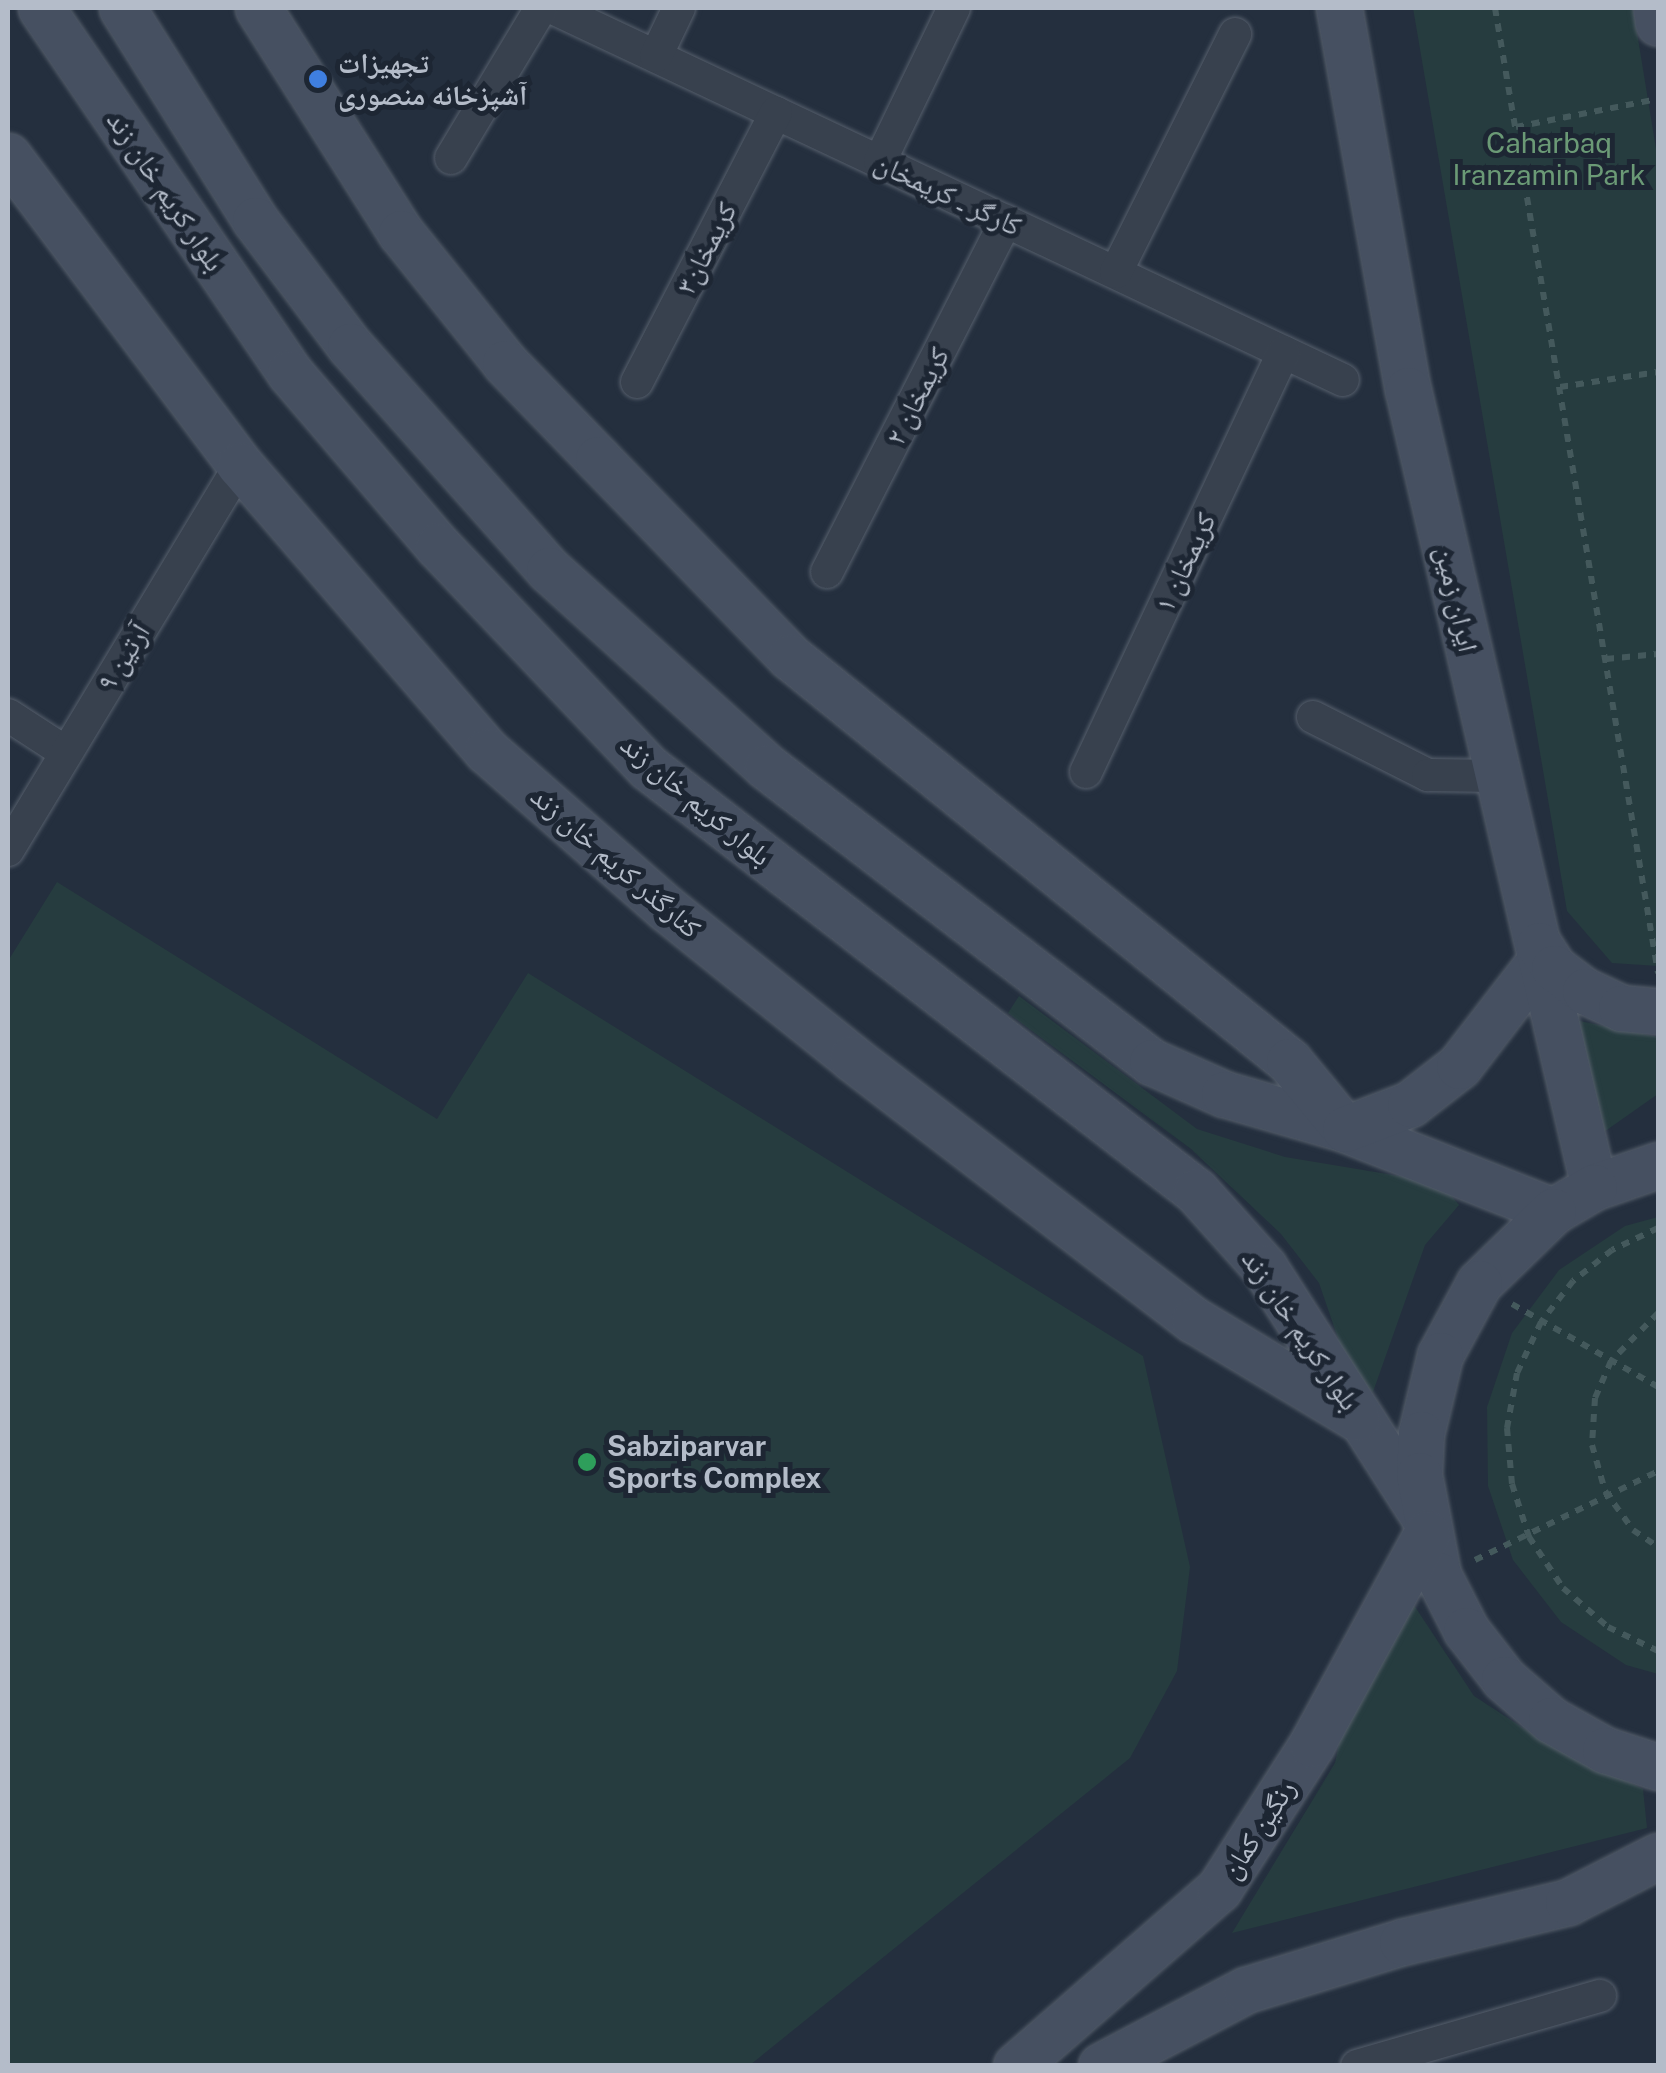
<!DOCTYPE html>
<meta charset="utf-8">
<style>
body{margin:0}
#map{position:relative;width:1666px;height:2073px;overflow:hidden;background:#242f3e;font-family:"Public Sans","Noto Naskh Arabic",sans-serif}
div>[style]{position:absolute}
.green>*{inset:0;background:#263c3f}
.path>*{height:6px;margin-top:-3px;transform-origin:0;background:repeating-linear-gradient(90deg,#44595c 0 8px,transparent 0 16px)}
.roads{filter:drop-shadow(0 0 2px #565f6c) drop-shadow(0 0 2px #565f6c)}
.street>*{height:32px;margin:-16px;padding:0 16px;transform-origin:16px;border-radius:16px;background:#38414e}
.secondary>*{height:45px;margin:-22.5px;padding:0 22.5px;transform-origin:22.5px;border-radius:22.5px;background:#465061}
.dots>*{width:28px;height:28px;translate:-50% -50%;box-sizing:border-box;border:5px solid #1d2633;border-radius:50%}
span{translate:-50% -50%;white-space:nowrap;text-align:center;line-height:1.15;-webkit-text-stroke:10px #1d2633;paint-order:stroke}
.poi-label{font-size:28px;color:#b4bcc9;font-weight:700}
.left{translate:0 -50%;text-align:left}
.park-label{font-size:28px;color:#6b9a76}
.street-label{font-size:28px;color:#b4bcc9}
.frame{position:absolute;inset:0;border:10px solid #b4bcc9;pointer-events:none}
</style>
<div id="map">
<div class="green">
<i style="clip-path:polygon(1413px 8px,1633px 8px,1658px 161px,1658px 966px,1612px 963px,1567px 911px)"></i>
<i style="clip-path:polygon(57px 882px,437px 1119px,528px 973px,1143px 1356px,1190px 1567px,1177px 1671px,1130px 1758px,750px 2065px,8px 2065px,8px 961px)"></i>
<i style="clip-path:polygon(1019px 996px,1197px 1129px,1285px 1157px,1441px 1183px,1459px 1205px,1425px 1245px,1373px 1392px,1351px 1376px,1319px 1283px,1281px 1234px,1191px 1149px,1008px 1013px)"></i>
<i style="clip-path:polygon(1575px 1020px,1658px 1037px,1658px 1094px,1601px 1134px)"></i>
<i style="clip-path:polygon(1658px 1217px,1658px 1674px,1626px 1665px,1561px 1622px,1513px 1560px,1488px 1486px,1487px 1407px,1512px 1333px,1559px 1270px,1625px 1226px)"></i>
<i style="clip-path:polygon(1398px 1581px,1474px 1696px,1542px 1740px,1643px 1789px,1647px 1828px,1232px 1933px,1335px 1763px,1371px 1588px)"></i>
</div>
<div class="path">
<i style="left:1495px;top:8px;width:979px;rotate:80.41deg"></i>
<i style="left:1516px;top:127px;width:145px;rotate:-11.2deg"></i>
<i style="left:1560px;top:387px;width:99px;rotate:-8.7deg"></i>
<i style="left:1606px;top:659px;width:52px;rotate:-5.5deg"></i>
<i style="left:1658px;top:1228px;width:51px;rotate:154.4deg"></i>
<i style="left:1612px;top:1250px;width:50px;rotate:141.5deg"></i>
<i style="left:1573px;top:1281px;width:52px;rotate:128deg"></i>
<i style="left:1541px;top:1322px;width:56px;rotate:115.2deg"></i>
<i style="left:1517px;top:1373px;width:56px;rotate:100.3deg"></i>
<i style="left:1507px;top:1428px;width:56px;rotate:84.9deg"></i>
<i style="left:1512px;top:1484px;width:56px;rotate:72.2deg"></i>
<i style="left:1529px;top:1537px;width:61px;rotate:56.3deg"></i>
<i style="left:1563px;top:1588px;width:60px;rotate:40.9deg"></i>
<i style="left:1608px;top:1627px;width:55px;rotate:25.6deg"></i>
<i style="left:1512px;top:1304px;width:168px;rotate:29.6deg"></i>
<i style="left:1658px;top:1313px;width:67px;rotate:134.4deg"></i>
<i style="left:1611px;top:1361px;width:40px;rotate:113.4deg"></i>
<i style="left:1595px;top:1398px;width:47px;rotate:93.7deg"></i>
<i style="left:1592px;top:1445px;width:48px;rotate:74.2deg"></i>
<i style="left:1605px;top:1491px;width:48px;rotate:54.3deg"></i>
<i style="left:1633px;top:1530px;width:30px;rotate:34deg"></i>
<i style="left:1475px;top:1560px;width:203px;rotate:-25.9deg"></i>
</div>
<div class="roads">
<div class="street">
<i style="left:553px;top:8px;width:873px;rotate:25.22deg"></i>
<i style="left:656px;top:56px;width:53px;rotate:-64.4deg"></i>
<i style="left:451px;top:158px;width:175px;rotate:-59deg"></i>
<i style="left:880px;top:161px;width:170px;rotate:-64.2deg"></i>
<i style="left:1116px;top:272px;width:266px;rotate:-63.4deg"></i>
<i style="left:637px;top:382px;width:303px;rotate:-62.7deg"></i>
<i style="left:827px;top:572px;width:394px;rotate:-63deg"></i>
<i style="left:8px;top:715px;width:68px;rotate:33deg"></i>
<i style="left:1313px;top:717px;width:129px;rotate:26.8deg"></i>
<i style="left:1428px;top:775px;width:70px;rotate:0.8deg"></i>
<i style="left:1086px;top:772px;width:464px;rotate:-64.8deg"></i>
<i style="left:8px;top:850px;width:449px;rotate:-58.9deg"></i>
<i style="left:1357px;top:2066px;width:253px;rotate:-16.1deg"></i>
</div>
<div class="secondary">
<i style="left:41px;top:8px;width:442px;rotate:55.7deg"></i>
<i style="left:290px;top:373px;width:228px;rotate:49.5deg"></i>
<i style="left:438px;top:546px;width:306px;rotate:46.5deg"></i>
<i style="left:649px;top:768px;width:691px;rotate:37.72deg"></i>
<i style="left:1196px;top:1191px;width:102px;rotate:48.2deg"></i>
<i style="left:1264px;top:1267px;width:295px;rotate:57.4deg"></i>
<i style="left:122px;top:8px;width:250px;rotate:57.9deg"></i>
<i style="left:255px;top:220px;width:158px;rotate:53deg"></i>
<i style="left:350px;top:346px;width:300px;rotate:48.4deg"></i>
<i style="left:549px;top:570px;width:294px;rotate:42.1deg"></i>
<i style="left:767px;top:767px;width:485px;rotate:37.5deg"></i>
<i style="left:1152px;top:1062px;width:79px;rotate:24deg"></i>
<i style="left:1224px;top:1094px;width:126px;rotate:16.1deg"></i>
<i style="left:1345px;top:1129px;width:224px;rotate:21.5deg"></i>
<i style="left:258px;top:8px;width:267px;rotate:57.6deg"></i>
<i style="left:401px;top:233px;width:166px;rotate:51.3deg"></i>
<i style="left:505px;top:363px;width:134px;rotate:45.9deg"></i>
<i style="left:598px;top:459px;width:276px;rotate:45.9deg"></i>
<i style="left:790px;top:657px;width:642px;rotate:38.99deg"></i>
<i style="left:1289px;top:1061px;width:88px;rotate:50.5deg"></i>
<i style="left:1345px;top:1129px;width:70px;rotate:-21deg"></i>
<i style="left:1410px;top:1104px;width:62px;rotate:-37.8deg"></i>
<i style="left:1459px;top:1066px;width:133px;rotate:-52.4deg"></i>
<i style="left:1339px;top:8px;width:388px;rotate:79.8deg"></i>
<i style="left:1408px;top:390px;width:818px;rotate:76.86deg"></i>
<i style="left:1656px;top:8px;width:15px;rotate:82deg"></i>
<i style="left:8px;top:156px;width:386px;rotate:53.1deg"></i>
<i style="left:240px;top:465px;width:378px;rotate:49.2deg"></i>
<i style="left:487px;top:751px;width:240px;rotate:41.3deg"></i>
<i style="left:667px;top:909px;width:238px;rotate:38.8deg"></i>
<i style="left:852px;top:1058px;width:431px;rotate:37.5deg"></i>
<i style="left:1194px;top:1320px;width:190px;rotate:31deg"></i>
<i style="left:1539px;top:945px;width:27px;rotate:57deg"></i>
<i style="left:1554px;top:968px;width:39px;rotate:37deg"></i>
<i style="left:1585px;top:991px;width:40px;rotate:25deg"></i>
<i style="left:1621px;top:1008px;width:37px;rotate:5deg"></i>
<i style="left:1658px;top:1165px;width:68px;rotate:161deg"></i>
<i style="left:1594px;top:1187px;width:48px;rotate:149.7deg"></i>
<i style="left:1553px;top:1211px;width:103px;rotate:135.8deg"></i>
<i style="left:1479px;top:1283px;width:82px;rotate:118.4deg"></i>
<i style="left:1440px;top:1355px;width:81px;rotate:103.5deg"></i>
<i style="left:1421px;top:1434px;width:41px;rotate:92.8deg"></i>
<i style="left:1419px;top:1475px;width:102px;rotate:79.2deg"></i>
<i style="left:1438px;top:1575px;width:62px;rotate:63deg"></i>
<i style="left:1466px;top:1630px;width:62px;rotate:52.2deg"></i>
<i style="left:1504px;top:1679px;width:62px;rotate:41.1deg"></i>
<i style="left:1551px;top:1720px;width:62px;rotate:29.1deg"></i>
<i style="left:1605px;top:1750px;width:56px;rotate:17.8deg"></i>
<i style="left:1016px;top:2066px;width:269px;rotate:-41.1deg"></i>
<i style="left:1219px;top:1889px;width:172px;rotate:-57.3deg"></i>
<i style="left:1312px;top:1744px;width:240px;rotate:-61.4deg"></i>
<i style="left:1101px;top:2066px;width:164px;rotate:-27.7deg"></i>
<i style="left:1246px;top:1990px;width:163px;rotate:-17.1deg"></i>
<i style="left:1402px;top:1942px;width:171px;rotate:-13.5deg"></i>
<i style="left:1568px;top:1902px;width:101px;rotate:-27.1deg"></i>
</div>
</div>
<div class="dots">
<i style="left:318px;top:79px;background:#3f7fe0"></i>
<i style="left:587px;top:1462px;background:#2e9e5b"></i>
</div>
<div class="poi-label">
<span class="left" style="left:338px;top:79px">تجهیزات<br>آشپزخانه منصوری</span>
<span class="left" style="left:607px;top:1462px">Sabziparvar<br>Sports Complex</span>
</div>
<div class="park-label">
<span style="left:1549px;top:159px">Caharbaq<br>Iranzamin Park</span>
</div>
<div class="street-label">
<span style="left:166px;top:191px;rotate:56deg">بلوار کریم خان زند</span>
<span style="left:948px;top:194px;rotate:25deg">کارگر ـ کریمخان</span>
<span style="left:706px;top:248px;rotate:-63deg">کریمخان۳</span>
<span style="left:917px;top:396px;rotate:-63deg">کریمخان ۲</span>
<span style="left:1185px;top:562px;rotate:-65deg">کریمخان ۱</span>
<span style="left:1457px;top:599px;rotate:77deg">ایران زمین</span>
<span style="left:123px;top:657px;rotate:-58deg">آرتین ۹</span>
<span style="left:696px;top:800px;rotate:40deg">بلوار کریم خان زند</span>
<span style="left:616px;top:862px;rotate:41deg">کنارگذر کریم خان زند</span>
<span style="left:1301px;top:1330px;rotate:56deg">بلوار کریم خان زند</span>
<span style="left:1258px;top:1829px;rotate:-57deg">رنگین کمان</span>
</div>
<div class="frame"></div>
</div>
